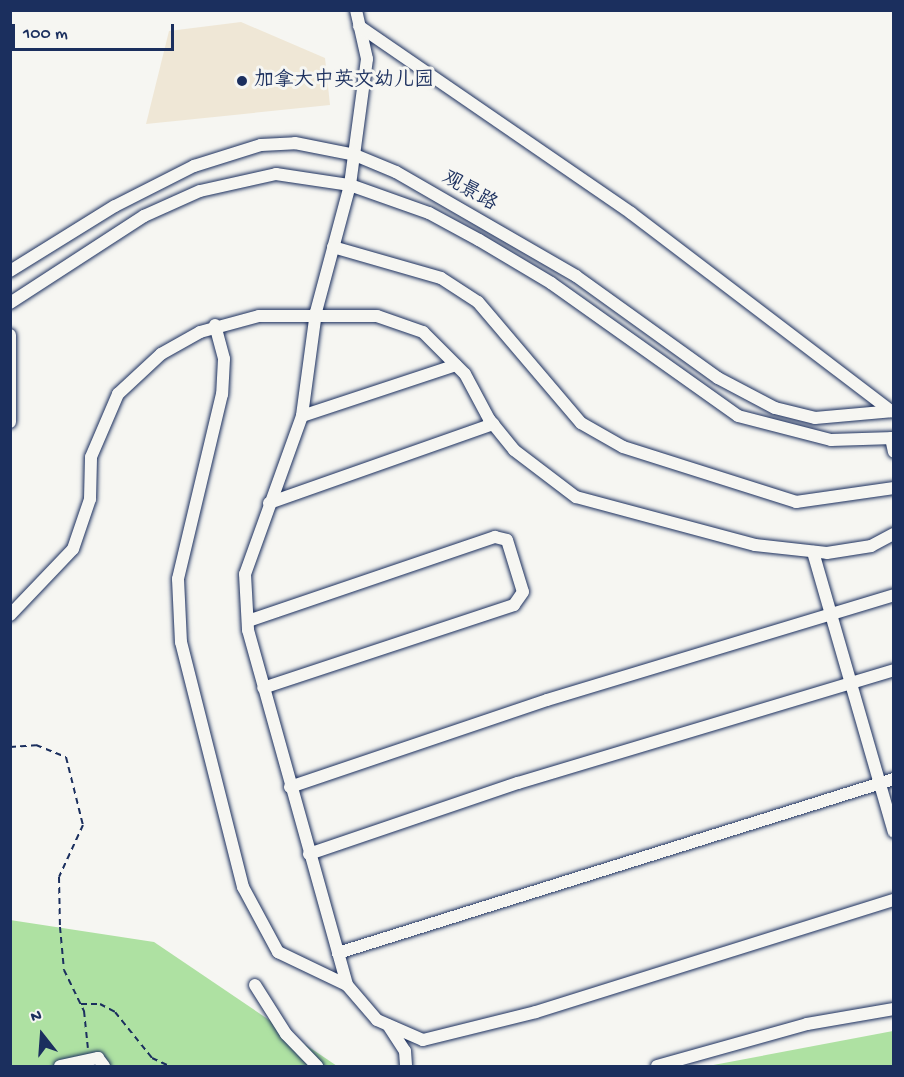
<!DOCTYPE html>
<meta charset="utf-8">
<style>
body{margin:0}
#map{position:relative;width:904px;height:1077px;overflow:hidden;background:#f6f6f2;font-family:"Gochi Hand","LXGW WenKai TC",sans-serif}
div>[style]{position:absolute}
.built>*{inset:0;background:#efe7d6}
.green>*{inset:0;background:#aee1a2}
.path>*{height:2px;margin-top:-1px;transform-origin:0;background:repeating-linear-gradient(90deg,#1b2f5e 0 6px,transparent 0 10.5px)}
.roads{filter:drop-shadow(0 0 2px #1b2f5e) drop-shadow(0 0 2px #1b2f5e)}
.street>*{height:12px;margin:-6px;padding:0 6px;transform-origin:6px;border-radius:6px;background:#f6f6f2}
.dots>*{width:16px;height:16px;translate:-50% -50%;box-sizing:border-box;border:3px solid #f6f6f2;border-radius:50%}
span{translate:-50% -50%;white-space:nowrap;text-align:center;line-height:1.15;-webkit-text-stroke:6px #f6f6f2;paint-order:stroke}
.poi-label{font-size:20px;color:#1b2f5e}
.left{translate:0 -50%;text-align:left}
.street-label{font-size:20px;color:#1b2f5e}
.frame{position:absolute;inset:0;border:12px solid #1b2f5e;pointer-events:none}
.north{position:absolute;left:12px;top:1005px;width:60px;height:60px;-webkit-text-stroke:4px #f6f6f2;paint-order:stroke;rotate:343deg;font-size:16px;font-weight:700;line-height:24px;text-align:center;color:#1b2f5e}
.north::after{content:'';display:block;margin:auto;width:21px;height:27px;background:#1b2f5e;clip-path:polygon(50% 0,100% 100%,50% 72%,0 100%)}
.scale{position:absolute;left:12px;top:24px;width:162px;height:27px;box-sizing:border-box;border:3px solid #1b2f5e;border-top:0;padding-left:8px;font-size:18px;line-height:21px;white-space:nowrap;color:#1b2f5e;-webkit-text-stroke:4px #f6f6f2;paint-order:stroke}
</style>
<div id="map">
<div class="built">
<i style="clip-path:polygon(241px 22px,325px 58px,330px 105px,146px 124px,169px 31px)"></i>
</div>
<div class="green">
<i style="clip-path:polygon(10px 920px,154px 942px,337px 1066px,11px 1066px)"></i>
<i style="clip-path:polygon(893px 1031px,893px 1066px,708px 1066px)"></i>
</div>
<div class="path">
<i style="left:10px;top:747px;width:26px;rotate:-4deg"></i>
<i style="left:36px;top:745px;width:32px;rotate:22deg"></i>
<i style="left:66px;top:757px;width:70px;rotate:76deg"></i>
<i style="left:83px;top:825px;width:57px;rotate:114.8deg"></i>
<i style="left:59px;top:877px;width:50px;rotate:88.9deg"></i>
<i style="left:60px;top:927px;width:43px;rotate:84.7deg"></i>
<i style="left:64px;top:970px;width:46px;rotate:64deg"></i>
<i style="left:84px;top:1011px;width:37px;rotate:84deg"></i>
<i style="left:81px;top:1004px;width:19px"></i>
<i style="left:100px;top:1004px;width:17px;rotate:28deg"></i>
<i style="left:115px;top:1012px;width:59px;rotate:51.2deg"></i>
<i style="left:152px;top:1058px;width:19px;rotate:25deg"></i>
</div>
<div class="roads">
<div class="street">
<i style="left:356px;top:10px;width:50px;rotate:77.3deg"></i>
<i style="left:367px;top:59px;width:127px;rotate:97.7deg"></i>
<i style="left:350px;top:185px;width:131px;rotate:105deg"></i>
<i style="left:316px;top:312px;width:105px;rotate:97.7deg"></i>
<i style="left:302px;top:416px;width:168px;rotate:109.8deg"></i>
<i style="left:245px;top:574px;width:56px;rotate:86.9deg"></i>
<i style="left:248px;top:630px;width:369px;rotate:74.4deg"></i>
<i style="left:347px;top:985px;width:46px;rotate:49.4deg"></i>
<i style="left:377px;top:1020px;width:50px;rotate:23.5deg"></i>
<i style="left:423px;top:1040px;width:116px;rotate:-13.9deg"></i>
<i style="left:536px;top:1012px;width:375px;rotate:-17.4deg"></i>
<i style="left:359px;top:26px;width:330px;rotate:34.5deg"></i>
<i style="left:631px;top:213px;width:327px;rotate:37.3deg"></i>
<i style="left:333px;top:247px;width:112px;rotate:16deg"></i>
<i style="left:441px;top:278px;width:44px;rotate:33deg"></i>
<i style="left:478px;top:302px;width:159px;rotate:49.6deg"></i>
<i style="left:581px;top:423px;width:48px;rotate:29.7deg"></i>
<i style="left:623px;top:447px;width:182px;rotate:17.6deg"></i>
<i style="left:796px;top:502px;width:99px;rotate:-8.1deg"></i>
<i style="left:10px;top:271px;width:123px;rotate:-31.8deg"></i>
<i style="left:115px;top:206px;width:89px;rotate:-26.9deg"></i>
<i style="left:194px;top:166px;width:70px;rotate:-17.4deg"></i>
<i style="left:261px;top:145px;width:34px;rotate:-3deg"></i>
<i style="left:295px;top:143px;width:61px;rotate:11.3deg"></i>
<i style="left:355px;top:155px;width:44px;rotate:22.5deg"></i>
<i style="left:396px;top:172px;width:208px;rotate:30deg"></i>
<i style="left:576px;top:276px;width:175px;rotate:35.7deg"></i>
<i style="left:718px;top:378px;width:64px;rotate:27.8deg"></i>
<i style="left:775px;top:408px;width:41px;rotate:14deg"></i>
<i style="left:815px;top:418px;width:79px;rotate:-5.1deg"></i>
<i style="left:10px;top:303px;width:160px;rotate:-33deg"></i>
<i style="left:144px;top:216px;width:61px;rotate:-24.1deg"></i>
<i style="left:200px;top:191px;width:78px;rotate:-12.6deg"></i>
<i style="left:276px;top:174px;width:75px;rotate:8.5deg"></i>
<i style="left:350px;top:185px;width:84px;rotate:19.5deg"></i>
<i style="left:429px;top:213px;width:57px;rotate:28.4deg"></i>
<i style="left:479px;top:240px;width:84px;rotate:30.8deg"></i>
<i style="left:551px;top:283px;width:229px;rotate:35.4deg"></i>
<i style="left:738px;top:416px;width:96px;rotate:14.5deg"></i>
<i style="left:831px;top:440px;width:63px;rotate:-1.8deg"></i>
<i style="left:215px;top:325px;width:35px;rotate:75deg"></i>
<i style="left:224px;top:359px;width:35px;rotate:93deg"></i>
<i style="left:222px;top:394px;width:190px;rotate:103.4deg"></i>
<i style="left:178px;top:579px;width:63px;rotate:87.3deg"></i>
<i style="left:181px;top:642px;width:253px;rotate:75.8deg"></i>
<i style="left:243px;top:887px;width:74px;rotate:61.7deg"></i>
<i style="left:278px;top:952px;width:76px;rotate:25.6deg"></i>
<i style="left:10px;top:335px;width:87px;rotate:90deg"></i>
<i style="left:302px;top:416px;width:162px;rotate:-18.3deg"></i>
<i style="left:891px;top:438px;width:14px;rotate:78deg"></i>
<i style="left:269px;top:503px;width:238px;rotate:-19.4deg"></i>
<i style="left:813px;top:552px;width:291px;rotate:73.9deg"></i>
<i style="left:10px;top:615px;width:91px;rotate:-46.3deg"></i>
<i style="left:73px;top:549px;width:53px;rotate:-71.2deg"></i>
<i style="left:90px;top:499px;width:42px;rotate:-88.6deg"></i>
<i style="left:91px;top:457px;width:69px;rotate:-66.8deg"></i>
<i style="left:118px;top:394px;width:59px;rotate:-42.9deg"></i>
<i style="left:161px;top:354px;width:45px;rotate:-29.4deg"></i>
<i style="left:200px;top:332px;width:61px;rotate:-15.2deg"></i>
<i style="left:259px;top:316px;width:118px"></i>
<i style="left:377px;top:316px;width:49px;rotate:19.2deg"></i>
<i style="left:423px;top:332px;width:59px;rotate:45deg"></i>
<i style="left:465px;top:374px;width:51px;rotate:61.9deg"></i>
<i style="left:489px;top:419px;width:40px;rotate:51deg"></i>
<i style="left:514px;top:450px;width:78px;rotate:37.2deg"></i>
<i style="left:576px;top:497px;width:185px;rotate:15deg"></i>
<i style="left:755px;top:545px;width:72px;rotate:6.3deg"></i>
<i style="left:827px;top:553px;width:45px;rotate:-9deg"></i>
<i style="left:871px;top:546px;width:26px;rotate:-28deg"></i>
<i style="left:248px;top:621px;width:261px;rotate:-18.8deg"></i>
<i style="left:495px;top:537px;width:12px;rotate:14deg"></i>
<i style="left:507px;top:540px;width:54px;rotate:72.9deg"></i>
<i style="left:523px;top:592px;width:16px;rotate:125deg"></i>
<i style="left:514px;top:605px;width:264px;rotate:161.7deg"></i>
<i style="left:290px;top:787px;width:271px;rotate:-18.7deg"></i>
<i style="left:547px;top:700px;width:363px;rotate:-16.8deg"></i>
<i style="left:309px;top:854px;width:221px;rotate:-18.8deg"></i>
<i style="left:518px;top:783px;width:393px;rotate:-16.7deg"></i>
<i style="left:338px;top:953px;width:583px;rotate:-17.38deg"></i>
<i style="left:255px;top:985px;width:58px;rotate:57.7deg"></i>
<i style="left:286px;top:1034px;width:45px;rotate:45.9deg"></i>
<i style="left:388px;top:1025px;width:31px;rotate:57deg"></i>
<i style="left:405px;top:1051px;width:15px;rotate:86deg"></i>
<i style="left:60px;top:1066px;width:39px;rotate:-12deg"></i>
<i style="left:98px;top:1058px;width:10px;rotate:53deg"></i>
<i style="left:657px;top:1066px;width:156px;rotate:-15.6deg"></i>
<i style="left:807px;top:1024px;width:88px;rotate:-9.8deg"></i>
</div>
</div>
<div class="dots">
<i style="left:242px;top:81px;background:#1b2f5e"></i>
</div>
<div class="poi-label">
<span class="left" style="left:254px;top:81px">加拿大中英文幼儿园</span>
</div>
<div class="street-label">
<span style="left:469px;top:192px;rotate:30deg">观景路</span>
</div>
<div class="frame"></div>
<div class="north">N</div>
<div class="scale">100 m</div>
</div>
